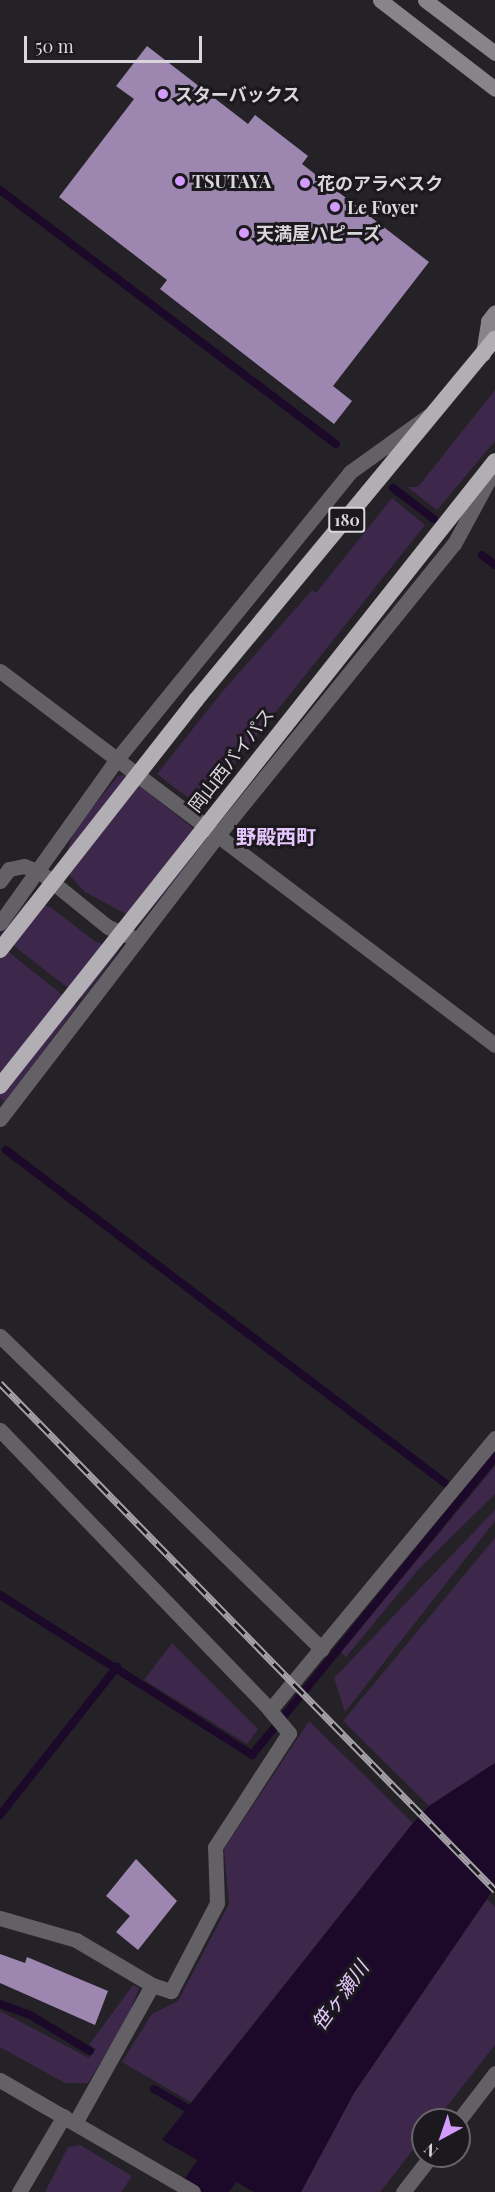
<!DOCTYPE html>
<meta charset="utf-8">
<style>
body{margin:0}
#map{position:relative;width:495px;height:2192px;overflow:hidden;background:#242127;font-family:"Playfair Display","Noto Sans JP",serif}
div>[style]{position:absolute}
.green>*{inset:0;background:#3d284c}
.water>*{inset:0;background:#1c0829}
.stream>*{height:8px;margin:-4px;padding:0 4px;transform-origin:4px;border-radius:4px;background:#1c0829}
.river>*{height:44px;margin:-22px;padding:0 22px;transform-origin:22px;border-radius:22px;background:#1c0829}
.building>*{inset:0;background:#9d86b0}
.minor>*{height:15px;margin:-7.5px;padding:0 7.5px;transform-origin:7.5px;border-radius:7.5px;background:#636165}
.tertiary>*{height:15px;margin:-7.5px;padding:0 7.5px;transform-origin:7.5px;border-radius:7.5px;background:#636165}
.secondary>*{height:15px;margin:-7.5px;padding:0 7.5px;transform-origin:7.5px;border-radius:7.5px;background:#88858a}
.trunk>*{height:16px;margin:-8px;padding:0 8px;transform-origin:8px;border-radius:8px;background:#b1aeb4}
.rail>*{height:7px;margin-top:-3.5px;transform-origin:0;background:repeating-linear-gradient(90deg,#1b181e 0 14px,#a4a1a6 0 28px);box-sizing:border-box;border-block:2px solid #a4a1a6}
.dots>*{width:16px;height:16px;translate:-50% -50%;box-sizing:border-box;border:3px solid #1b181e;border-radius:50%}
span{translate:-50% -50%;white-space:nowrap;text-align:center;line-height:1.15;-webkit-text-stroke:6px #1b181e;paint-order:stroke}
.shield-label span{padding:2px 4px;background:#1b181e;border:2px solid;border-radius:4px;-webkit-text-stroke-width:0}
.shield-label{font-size:16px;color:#dad7dc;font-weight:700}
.poi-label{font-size:18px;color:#dad7dc;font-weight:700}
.left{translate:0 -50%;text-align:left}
.street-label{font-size:18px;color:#dad7dc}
.neighbourhood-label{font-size:20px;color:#e5c7fd;font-weight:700}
.water-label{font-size:20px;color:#e6c9fe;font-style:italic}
.north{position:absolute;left:411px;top:2108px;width:60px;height:60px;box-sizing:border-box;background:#1b181e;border:2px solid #67646a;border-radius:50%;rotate:220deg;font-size:16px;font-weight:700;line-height:24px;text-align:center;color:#dad7dc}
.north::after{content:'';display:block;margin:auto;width:21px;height:27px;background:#d39cfc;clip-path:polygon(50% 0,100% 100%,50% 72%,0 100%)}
.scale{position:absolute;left:24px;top:36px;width:178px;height:27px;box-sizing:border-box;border:3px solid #dad7dc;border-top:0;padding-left:8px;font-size:18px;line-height:21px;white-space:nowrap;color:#dad7dc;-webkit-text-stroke:4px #1b181e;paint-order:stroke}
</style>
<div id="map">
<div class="green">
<i style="clip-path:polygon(495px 390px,495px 441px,437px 510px,407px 487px,418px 487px)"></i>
<i style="clip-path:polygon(392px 498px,425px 525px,200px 807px,157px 774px,222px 692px,312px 590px,316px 593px)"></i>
<i style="clip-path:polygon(126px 775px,203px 836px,202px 847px,141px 922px,85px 892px,70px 876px,66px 853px,75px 829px,118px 776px)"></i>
<i style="clip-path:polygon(27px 901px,50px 907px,96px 942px,120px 949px,0 1108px,4px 1101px,0 1098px,0 945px,76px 1006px,82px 999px,0 935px)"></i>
<i style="clip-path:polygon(495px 1466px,495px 1494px,418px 1570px,346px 1657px,341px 1652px)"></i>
<i style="clip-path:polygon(495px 1510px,495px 1521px,345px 1712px,334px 1678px)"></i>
<i style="clip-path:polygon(495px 1538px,495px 1763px,429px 1806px,343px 1721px)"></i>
<i style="clip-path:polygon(172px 1643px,258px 1729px,247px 1744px,144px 1680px)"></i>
<i style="clip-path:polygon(309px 1721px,413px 1823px,191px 2102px,122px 2062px,152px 2014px,178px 2001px,229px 1904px,224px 1849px)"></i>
<i style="clip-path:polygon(487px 1899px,495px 1907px,495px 2045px,436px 2120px,423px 2120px,423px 2137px,380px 2192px,301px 2192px,354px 2093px)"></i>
<i style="clip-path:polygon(133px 1985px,139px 1988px,129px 2015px,88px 2083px,65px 2083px,0 2047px,0 2011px,89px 2058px,96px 2049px,89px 2045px)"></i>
<i style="clip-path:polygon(80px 2145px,132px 2176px,121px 2192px,45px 2192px,68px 2147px)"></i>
</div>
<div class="water">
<i style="clip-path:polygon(495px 1763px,495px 1887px,354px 2093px,301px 2192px,254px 2192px,162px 2140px,413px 1823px,429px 1806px)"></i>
</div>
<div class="stream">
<i style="left:0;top:190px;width:421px;rotate:37.1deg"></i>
<i style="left:393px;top:488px;width:51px;rotate:37.1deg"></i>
<i style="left:482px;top:555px;width:16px;rotate:38deg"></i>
<i style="left:6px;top:1150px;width:551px;rotate:37.18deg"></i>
<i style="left:0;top:1595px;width:299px;rotate:32.4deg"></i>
<i style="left:252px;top:1755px;width:385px;rotate:-50.8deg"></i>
<i style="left:0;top:1815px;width:189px;rotate:-51.7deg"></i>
<i style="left:0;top:2004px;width:32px;rotate:20deg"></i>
<i style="left:30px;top:2015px;width:70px;rotate:31deg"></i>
<i style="left:154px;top:2089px;width:46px;rotate:29.9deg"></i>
</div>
<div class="river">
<i style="left:202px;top:2192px;width:85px;rotate:-55deg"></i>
</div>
<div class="building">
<i style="clip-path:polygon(147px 46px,248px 124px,255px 115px,308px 156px,302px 164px,429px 262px,333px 386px,352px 401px,334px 424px,160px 289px,167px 280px,59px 197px,134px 99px,116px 86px)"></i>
<i style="clip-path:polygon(136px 1859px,177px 1901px,138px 1950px,116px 1932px,130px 1916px,106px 1896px)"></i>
<i style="clip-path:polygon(0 1954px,25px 1963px,27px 1957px,108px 1991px,95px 2025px,0 1983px)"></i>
</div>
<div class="minor">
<i style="left:0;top:671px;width:620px;rotate:37.07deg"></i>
<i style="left:0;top:881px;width:15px;rotate:-53deg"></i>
<i style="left:9px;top:869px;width:15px;rotate:-11deg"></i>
<i style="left:24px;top:866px;width:17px;rotate:21deg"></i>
<i style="left:0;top:923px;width:201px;rotate:-54.5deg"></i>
<i style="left:117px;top:759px;width:370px;rotate:-50.9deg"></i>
<i style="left:350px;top:472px;width:96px;rotate:-35.7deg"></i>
<i style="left:0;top:1119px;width:358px;rotate:-52.5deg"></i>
<i style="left:218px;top:835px;width:375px;rotate:-51deg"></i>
<i style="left:454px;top:544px;width:84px;rotate:-61.6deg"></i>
<i style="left:0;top:1336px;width:449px;rotate:44.2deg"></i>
<i style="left:0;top:1430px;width:389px;rotate:46deg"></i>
<i style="left:270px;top:1710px;width:353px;rotate:-50.4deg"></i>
<i style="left:0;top:1918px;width:79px;rotate:16.1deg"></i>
<i style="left:76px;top:1940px;width:88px;rotate:30.6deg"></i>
<i style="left:152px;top:1985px;width:20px;rotate:18deg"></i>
<i style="left:171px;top:1991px;width:99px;rotate:-62.4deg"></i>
<i style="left:217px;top:1903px;width:56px;rotate:-92deg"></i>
<i style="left:215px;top:1847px;width:136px;rotate:-57deg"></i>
<i style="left:289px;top:1733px;width:30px;rotate:-130deg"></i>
<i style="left:75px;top:2123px;width:158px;rotate:-60.8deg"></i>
<i style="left:19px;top:2192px;width:88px;rotate:-59.4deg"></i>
</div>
<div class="tertiary">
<i style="left:40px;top:872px;width:87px;rotate:39deg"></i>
<i style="left:108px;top:927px;width:30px;rotate:23deg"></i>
<i style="left:0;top:2080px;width:223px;rotate:30.1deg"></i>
<i style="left:459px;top:2120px;width:59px;rotate:-52.5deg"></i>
<i style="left:403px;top:2192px;width:46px;rotate:-52.1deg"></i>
</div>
<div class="secondary">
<i style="left:380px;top:0;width:145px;rotate:37.7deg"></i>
<i style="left:425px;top:0;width:88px;rotate:37.1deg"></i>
<i style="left:483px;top:354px;width:33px;rotate:-81deg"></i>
<i style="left:488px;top:321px;width:11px;rotate:-52deg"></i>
</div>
<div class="trunk">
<i style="left:0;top:950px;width:318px;rotate:-51.9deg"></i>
<i style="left:196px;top:700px;width:469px;rotate:-50.4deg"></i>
<i style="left:0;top:1086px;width:797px;rotate:-51.62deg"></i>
</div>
<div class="rail">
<i style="left:0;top:1383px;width:709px;rotate:45.69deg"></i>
</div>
<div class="dots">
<i style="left:163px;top:94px;background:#d39cfc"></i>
<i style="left:180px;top:181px;background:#d39cfc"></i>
<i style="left:305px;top:183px;background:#d39cfc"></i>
<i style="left:335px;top:207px;background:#d39cfc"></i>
<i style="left:244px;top:233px;background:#d39cfc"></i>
</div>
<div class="shield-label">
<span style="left:347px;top:520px">180</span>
</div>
<div class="poi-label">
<span class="left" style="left:175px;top:94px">スターバックス</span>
<span class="left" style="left:192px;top:181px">TSUTAYA</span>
<span class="left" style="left:317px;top:183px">花のアラベスク</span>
<span class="left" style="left:347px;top:207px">Le Foyer</span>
<span class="left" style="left:256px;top:233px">天満屋ハピーズ</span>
</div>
<div class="street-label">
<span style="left:231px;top:760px;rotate:-52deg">岡山西バイパス</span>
</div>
<div class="neighbourhood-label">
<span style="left:276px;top:835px">野殿西町</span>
</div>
<div class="water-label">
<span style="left:339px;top:1995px;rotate:-54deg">笹ヶ瀬川</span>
</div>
<div class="north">N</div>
<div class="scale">50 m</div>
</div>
